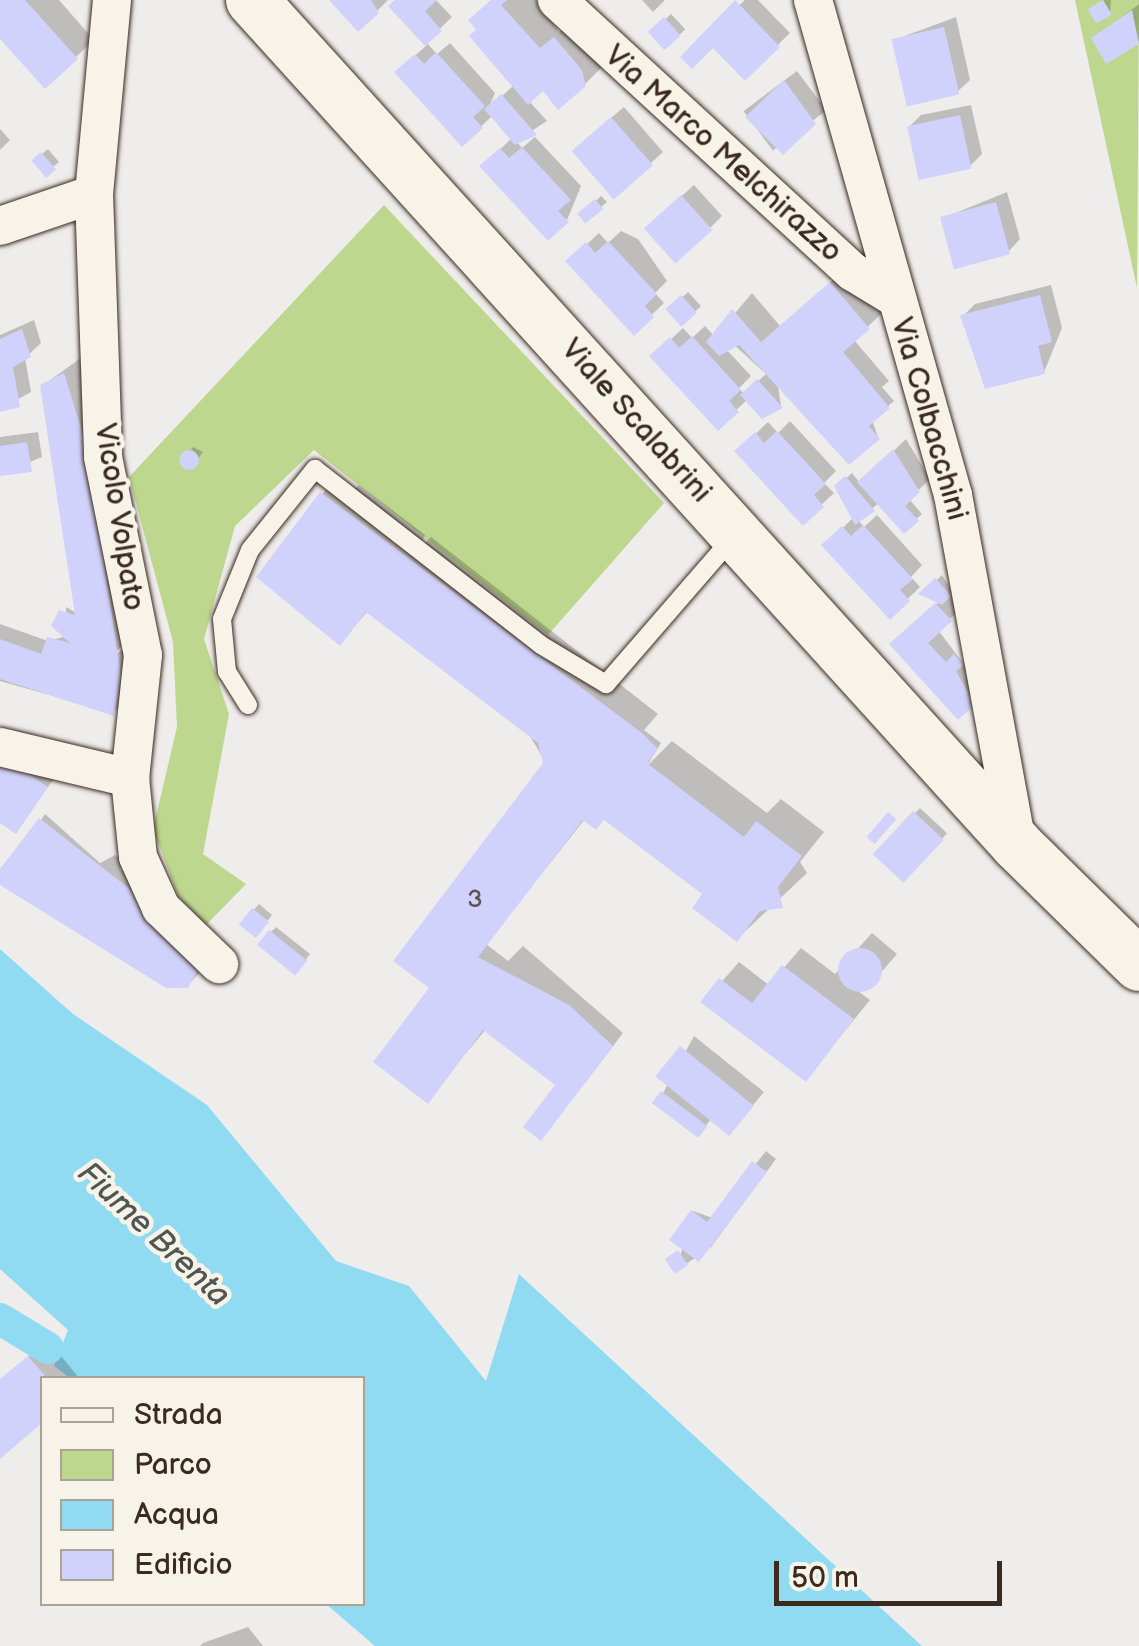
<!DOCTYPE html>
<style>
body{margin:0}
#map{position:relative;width:1139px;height:1646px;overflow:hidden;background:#efecec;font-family:"Balsamiq Sans",sans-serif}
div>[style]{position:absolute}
.green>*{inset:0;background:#bdd78e}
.water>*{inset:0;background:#91dbf2}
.shadow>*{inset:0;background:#0003;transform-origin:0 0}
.canal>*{height:32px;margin:-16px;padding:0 16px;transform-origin:16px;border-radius:16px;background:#91dbf2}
.building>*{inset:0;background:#d0d2fb;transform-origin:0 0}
.round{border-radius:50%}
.roads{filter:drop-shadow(0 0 2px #3b2a1e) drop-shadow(0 0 2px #3b2a1e)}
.lane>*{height:18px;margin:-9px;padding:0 9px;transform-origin:9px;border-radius:9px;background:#f7f3e8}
.street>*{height:38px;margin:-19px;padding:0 19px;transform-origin:19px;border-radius:19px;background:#f7f3e8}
.secondary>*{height:52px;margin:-26px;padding:0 26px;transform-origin:26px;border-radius:26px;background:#f7f3e8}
span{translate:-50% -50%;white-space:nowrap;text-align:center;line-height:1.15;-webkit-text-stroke:9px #f7f3e8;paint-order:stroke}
.number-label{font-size:25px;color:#605455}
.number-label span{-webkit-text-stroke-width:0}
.street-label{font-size:30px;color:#3b2a1e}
.water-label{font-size:32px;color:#505653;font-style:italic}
.legend{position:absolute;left:40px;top:1376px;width:325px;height:230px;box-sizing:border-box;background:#f7f3e8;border:2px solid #aca397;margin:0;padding:12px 18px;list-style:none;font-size:30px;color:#3b2a1e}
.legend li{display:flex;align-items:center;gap:20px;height:50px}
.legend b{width:50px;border:2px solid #aca397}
.scale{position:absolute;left:774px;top:1561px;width:228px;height:45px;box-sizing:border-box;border:5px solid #3b2a1e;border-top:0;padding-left:12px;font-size:30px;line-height:35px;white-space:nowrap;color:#3b2a1e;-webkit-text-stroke:8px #f7f3e8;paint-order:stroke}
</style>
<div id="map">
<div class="green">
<i style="clip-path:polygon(1075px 0,1139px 0,1137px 288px)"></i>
<i style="clip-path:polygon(384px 205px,664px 503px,548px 635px,314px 450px,235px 526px,204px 639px,229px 714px,203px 854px,246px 884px,206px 925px,178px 896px,153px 829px,177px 727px,173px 642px,129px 477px)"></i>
</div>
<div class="water">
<i style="clip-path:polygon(0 949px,73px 1014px,207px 1105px,336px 1261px,409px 1286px,486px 1381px,519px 1274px,922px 1646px,375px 1646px,326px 1604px,362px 1604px,362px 1378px,70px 1378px,54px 1366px,68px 1330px,0 1269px)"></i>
</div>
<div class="shadow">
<i style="clip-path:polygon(0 0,59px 0,94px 40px,45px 86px,0 36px)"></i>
<i style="clip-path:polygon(332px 0,388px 0,377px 11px)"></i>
<i style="clip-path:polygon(398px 0,436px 0,452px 17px,426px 42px,437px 54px,450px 43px,495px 93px,488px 109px,514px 85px,479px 29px,492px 0,536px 0,559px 32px,573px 21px,602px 67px,584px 85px,544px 88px,529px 101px,547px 121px,516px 141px,522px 148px,535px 137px,581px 186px,567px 220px,483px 166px,512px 138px,493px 115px,463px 144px,409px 61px,427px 45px,391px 6px)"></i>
<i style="clip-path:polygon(642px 0,665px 0,653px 12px)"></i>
<i style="clip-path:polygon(745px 0,758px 0,790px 33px,745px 77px,713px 44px,684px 56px)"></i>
<i style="clip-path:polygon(1111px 0,1110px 13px,1096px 5px,1104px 0)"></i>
<i style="clip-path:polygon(1139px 4px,1139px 41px,1107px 60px,1094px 38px)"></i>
<i style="left:671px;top:14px;width:21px;height:27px;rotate:47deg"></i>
<i style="clip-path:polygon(956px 17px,970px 80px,958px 91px,894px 40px)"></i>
<i style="left:797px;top:71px;width:49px;height:67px;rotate:53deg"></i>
<i style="clip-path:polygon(971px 105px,982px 154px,970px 166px,909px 127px,921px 115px)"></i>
<i style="clip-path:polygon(624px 107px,663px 152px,651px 163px,586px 139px)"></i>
<i style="clip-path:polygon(0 129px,10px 140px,0 150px)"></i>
<i style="left:48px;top:149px;width:17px;height:18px;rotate:50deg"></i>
<i style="clip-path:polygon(694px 185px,722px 216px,710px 228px,658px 217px)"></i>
<i style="clip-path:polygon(1007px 192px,1020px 239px,1009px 251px,943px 218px)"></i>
<i style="clip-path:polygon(601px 196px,607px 202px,586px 220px,581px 215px)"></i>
<i style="clip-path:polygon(621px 231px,638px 239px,667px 281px,655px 293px,664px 303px,634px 332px,569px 261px,599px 233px,608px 243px)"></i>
<i style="clip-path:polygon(evenodd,849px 266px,886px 309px,854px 340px,889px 381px,882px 387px,894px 401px,872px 420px,878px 437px,778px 386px,781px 406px,763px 416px,748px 399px,718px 427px,653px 356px,683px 328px,692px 338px,705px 326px,715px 337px,752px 293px,780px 326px,849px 266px,731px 342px,766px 374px,744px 394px,739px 388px,751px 376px,725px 348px,731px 342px)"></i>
<i style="clip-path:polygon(1051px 285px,1062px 328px,1044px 372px,963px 316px,975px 304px)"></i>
<i style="left:688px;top:292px;width:19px;height:25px;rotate:47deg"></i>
<i style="clip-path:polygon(34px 320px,41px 343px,25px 358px,31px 392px,0 409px,0 335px)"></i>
<i style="clip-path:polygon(82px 357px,132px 636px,107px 661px,134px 641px,131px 695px,113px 713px,0 681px,0 624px,48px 641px,67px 636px,66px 607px,78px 614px,42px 386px)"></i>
<i style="clip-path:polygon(790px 421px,836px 471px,824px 483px,834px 493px,803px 522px,738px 451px,768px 422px,778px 433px)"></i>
<i style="clip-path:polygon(38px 432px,42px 457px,0 474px,0 437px)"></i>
<i style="clip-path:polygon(906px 439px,930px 479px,909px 499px,922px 514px,904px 530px,879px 503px,858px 520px,864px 527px,877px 515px,922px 565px,911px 577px,920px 587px,890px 616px,825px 545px,852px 519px,838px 486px,852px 473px,860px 483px)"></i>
<i style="clip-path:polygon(193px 447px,203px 452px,192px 467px,183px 462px)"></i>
<i style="clip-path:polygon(359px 485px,425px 535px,417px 552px,431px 537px,658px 714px,644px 730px,661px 743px,646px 767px,672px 741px,767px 813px,781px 799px,824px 832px,800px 862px,807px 873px,737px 939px,706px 894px,605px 817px,585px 819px,486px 944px,508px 961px,523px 946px,623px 1033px,585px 1083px,559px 1084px,486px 1029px,427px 1100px,433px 988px,546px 763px,527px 731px,368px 611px,340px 643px,260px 576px,327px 488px,343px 500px)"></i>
<i style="clip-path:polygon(942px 575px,962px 608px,938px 630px,985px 692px,958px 717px,904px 633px,941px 600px,925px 591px)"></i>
<i style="clip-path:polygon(0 740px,57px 775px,15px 831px,0 823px)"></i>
<i style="left:920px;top:808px;width:37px;height:63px;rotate:43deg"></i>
<i style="clip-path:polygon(45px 814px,100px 863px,115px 855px,125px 862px,120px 869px,191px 917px,205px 967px,187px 986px,0 881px)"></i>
<i style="clip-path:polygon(259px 904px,272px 915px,260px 930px,241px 924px)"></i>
<i style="clip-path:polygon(276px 927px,310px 954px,300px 967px,271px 932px)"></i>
<i style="clip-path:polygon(872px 933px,897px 954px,865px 991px,850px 985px,870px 1000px,806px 1079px,704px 1002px,739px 962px,769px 985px,801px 948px,835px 974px)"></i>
<i style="clip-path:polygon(694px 1036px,764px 1092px,732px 1130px,713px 1116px,703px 1130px,663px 1093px)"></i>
<i style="clip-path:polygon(766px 1151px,776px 1159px,711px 1247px,676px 1271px,693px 1211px,713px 1218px)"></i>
<i style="clip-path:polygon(48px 1340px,79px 1378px,42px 1378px,42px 1420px,0 1457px,0 1380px)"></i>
<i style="clip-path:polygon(248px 1627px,263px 1646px,200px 1646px,203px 1643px)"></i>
</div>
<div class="canal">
<i style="left:0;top:1319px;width:56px;rotate:31.1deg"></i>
</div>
<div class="building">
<i style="clip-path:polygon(0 0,25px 0,78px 59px,45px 89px,0 39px)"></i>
<i style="clip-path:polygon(329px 0,371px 0,379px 13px,358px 32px)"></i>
<i style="clip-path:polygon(395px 0,437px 0,425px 11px,442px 31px,425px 46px,388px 6px)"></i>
<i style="clip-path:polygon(491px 0,507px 0,501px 5px,540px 48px,554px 37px,582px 70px,586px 86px,558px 110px,543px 91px,528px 105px,469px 36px,476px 30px,468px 20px)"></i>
<i style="clip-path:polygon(735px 0,780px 47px,745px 81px,713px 48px,692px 69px,680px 57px)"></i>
<i style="left:1103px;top:0;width:17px;height:18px;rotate:59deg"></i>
<i style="clip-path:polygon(1132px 10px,1139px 44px,1106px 64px,1091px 38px)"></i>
<i style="left:664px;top:17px;width:25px;height:22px;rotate:48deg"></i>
<i style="left:944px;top:27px;width:69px;height:54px;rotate:77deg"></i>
<i style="clip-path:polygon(436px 52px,485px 106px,473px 117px,483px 128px,462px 147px,394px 72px,415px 54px,424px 64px)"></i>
<i style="clip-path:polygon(784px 80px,816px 124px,783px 155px,745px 117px)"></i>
<i style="clip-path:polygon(501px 94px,537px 135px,515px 145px,484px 109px)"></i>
<i style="left:960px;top:115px;width:55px;height:54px;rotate:78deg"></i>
<i style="left:611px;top:117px;width:64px;height:52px;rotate:49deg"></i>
<i style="clip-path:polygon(522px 147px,571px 200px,558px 211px,569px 222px,548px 241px,479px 166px,500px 148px,509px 158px)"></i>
<i style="left:41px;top:152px;width:23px;height:13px;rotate:49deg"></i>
<i style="left:681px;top:195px;width:47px;height:50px;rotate:48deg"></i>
<i style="left:595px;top:199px;width:13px;height:23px;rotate:51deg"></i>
<i style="left:996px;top:202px;width:54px;height:58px;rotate:75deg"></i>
<i style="clip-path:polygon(608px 241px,657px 294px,645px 306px,654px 317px,634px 336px,565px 261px,586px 242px,595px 253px)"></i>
<i style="clip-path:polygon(830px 282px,870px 329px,843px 352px,890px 408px,869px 426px,880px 439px,849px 465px,739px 345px,719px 356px,706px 342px,732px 309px,761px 342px)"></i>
<i style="left:681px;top:295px;width:24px;height:21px;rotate:48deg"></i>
<i style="clip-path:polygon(1040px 295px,1052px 342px,1038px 346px,1045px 374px,985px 389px,960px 315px)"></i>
<i style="clip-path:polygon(22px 329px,31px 357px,13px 367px,20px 407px,0 412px,0 339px)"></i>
<i style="clip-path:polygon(692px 336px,741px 390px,729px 401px,739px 412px,718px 431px,649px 356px,670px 337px,679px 348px)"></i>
<i style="clip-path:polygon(64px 373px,86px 444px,121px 676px,114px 716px,0 679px,0 639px,41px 654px,47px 637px,70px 643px,51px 626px,59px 610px,75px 615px,40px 385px)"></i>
<i style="clip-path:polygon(757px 379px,783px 408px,762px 419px,740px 395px)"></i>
<i style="clip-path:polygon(777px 431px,826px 484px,814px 495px,824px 507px,803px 526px,734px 451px,755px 432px,764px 443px)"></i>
<i style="clip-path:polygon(27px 442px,32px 472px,0 476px,0 446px)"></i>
<i style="clip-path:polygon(893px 449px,920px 492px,905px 506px,919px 521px,904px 534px,857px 482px)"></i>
<i class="round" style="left:179px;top:450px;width:20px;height:20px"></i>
<i style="clip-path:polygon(845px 476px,875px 511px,855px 525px,834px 486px)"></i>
<i style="clip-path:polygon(320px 492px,642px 733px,658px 749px,647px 763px,744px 837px,756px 821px,802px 856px,778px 887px,783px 908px,760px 911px,737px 942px,692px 908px,702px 894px,604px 820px,596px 830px,583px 820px,478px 957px,569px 1005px,613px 1046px,541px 1141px,523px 1127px,555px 1085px,483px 1030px,428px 1104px,373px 1062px,429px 988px,393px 961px,543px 763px,538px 743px,366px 612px,340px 646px,256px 577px)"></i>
<i style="clip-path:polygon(863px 525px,913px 579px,900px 590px,910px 601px,890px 620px,821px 545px,842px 526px,851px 536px)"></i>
<i style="clip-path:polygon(935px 578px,951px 596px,942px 605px,918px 594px)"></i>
<i style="clip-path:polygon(935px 603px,952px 621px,928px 643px,946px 662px,954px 654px,964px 665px,956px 671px,975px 705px,958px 720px,889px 644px)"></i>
<i style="clip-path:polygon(0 756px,48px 787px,16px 834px,0 823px)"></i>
<i style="left:913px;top:811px;width:42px;height:59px;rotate:43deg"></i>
<i style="left:888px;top:812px;width:11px;height:33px;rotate:41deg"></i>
<i style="clip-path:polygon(39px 818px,181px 929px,172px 946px,201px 964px,188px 988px,166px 988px,0 885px,0 869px)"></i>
<i style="left:252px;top:908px;width:22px;height:21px;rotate:39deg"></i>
<i style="left:269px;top:930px;width:49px;height:19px;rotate:39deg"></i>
<i class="round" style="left:838px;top:948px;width:44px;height:44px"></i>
<i style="clip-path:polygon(782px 965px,854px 1019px,806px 1082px,700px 1002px,719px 978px,752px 1003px)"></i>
<i style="left:680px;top:1046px;width:95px;height:39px;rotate:39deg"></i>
<i style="left:661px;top:1091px;width:58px;height:15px;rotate:37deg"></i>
<i style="clip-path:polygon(752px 1161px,767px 1172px,699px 1262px,669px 1240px,691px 1210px,707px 1222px)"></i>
<i style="left:678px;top:1250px;width:18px;height:16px;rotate:56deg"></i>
<i style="clip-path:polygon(28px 1356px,47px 1378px,42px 1423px,0 1459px,0 1379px)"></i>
</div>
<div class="roads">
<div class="lane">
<i style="left:248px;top:705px;width:39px;rotate:-122deg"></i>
<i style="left:227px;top:672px;width:53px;rotate:-95.4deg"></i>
<i style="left:222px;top:619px;width:74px;rotate:-67.9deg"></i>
<i style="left:250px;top:550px;width:104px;rotate:-51.3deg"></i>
<i style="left:315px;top:469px;width:286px;rotate:37.9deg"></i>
<i style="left:541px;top:645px;width:76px;rotate:31deg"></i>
<i style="left:606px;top:684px;width:196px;rotate:-49.1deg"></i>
</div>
<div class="street">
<i style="left:112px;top:0;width:195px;rotate:95.3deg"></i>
<i style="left:94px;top:194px;width:263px;rotate:88deg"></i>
<i style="left:103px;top:457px;width:202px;rotate:78.6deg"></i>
<i style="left:143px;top:655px;width:124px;rotate:96deg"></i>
<i style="left:130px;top:778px;width:79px;rotate:84.2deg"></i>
<i style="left:138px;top:857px;width:56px;rotate:65.7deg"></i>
<i style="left:161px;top:908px;width:81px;rotate:44deg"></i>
<i style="left:557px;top:0;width:402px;rotate:42.6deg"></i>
<i style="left:853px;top:272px;width:50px;rotate:31.2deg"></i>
<i style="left:813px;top:0;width:514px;rotate:74.21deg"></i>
<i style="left:953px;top:495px;width:356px;rotate:79.6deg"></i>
<i style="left:0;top:226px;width:99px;rotate:-18.8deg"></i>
<i style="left:0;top:747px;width:134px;rotate:13.4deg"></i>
</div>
<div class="secondary">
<i style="left:252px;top:0;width:1140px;rotate:47.84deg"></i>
<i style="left:1017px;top:845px;width:171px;rotate:44.5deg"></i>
</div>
</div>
<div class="number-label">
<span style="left:475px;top:900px">3</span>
</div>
<div class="street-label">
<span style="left:723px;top:154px;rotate:42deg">Via Marco Melchirazzo</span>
<span style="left:929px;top:419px;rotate:74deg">Via Colbacchini</span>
<span style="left:636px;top:421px;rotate:48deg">Viale Scalabrini</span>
<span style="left:119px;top:517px;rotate:81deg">Vicolo Volpato</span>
</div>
<div class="water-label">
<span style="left:153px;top:1235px;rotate:43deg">Fiume Brenta</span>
</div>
<ul class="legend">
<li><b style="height:12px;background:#f7f3e8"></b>Strada</li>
<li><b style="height:28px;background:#bdd78e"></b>Parco</li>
<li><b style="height:28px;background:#91dbf2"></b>Acqua</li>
<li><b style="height:28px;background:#d0d2fb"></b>Edificio</li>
</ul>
<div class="scale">50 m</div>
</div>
